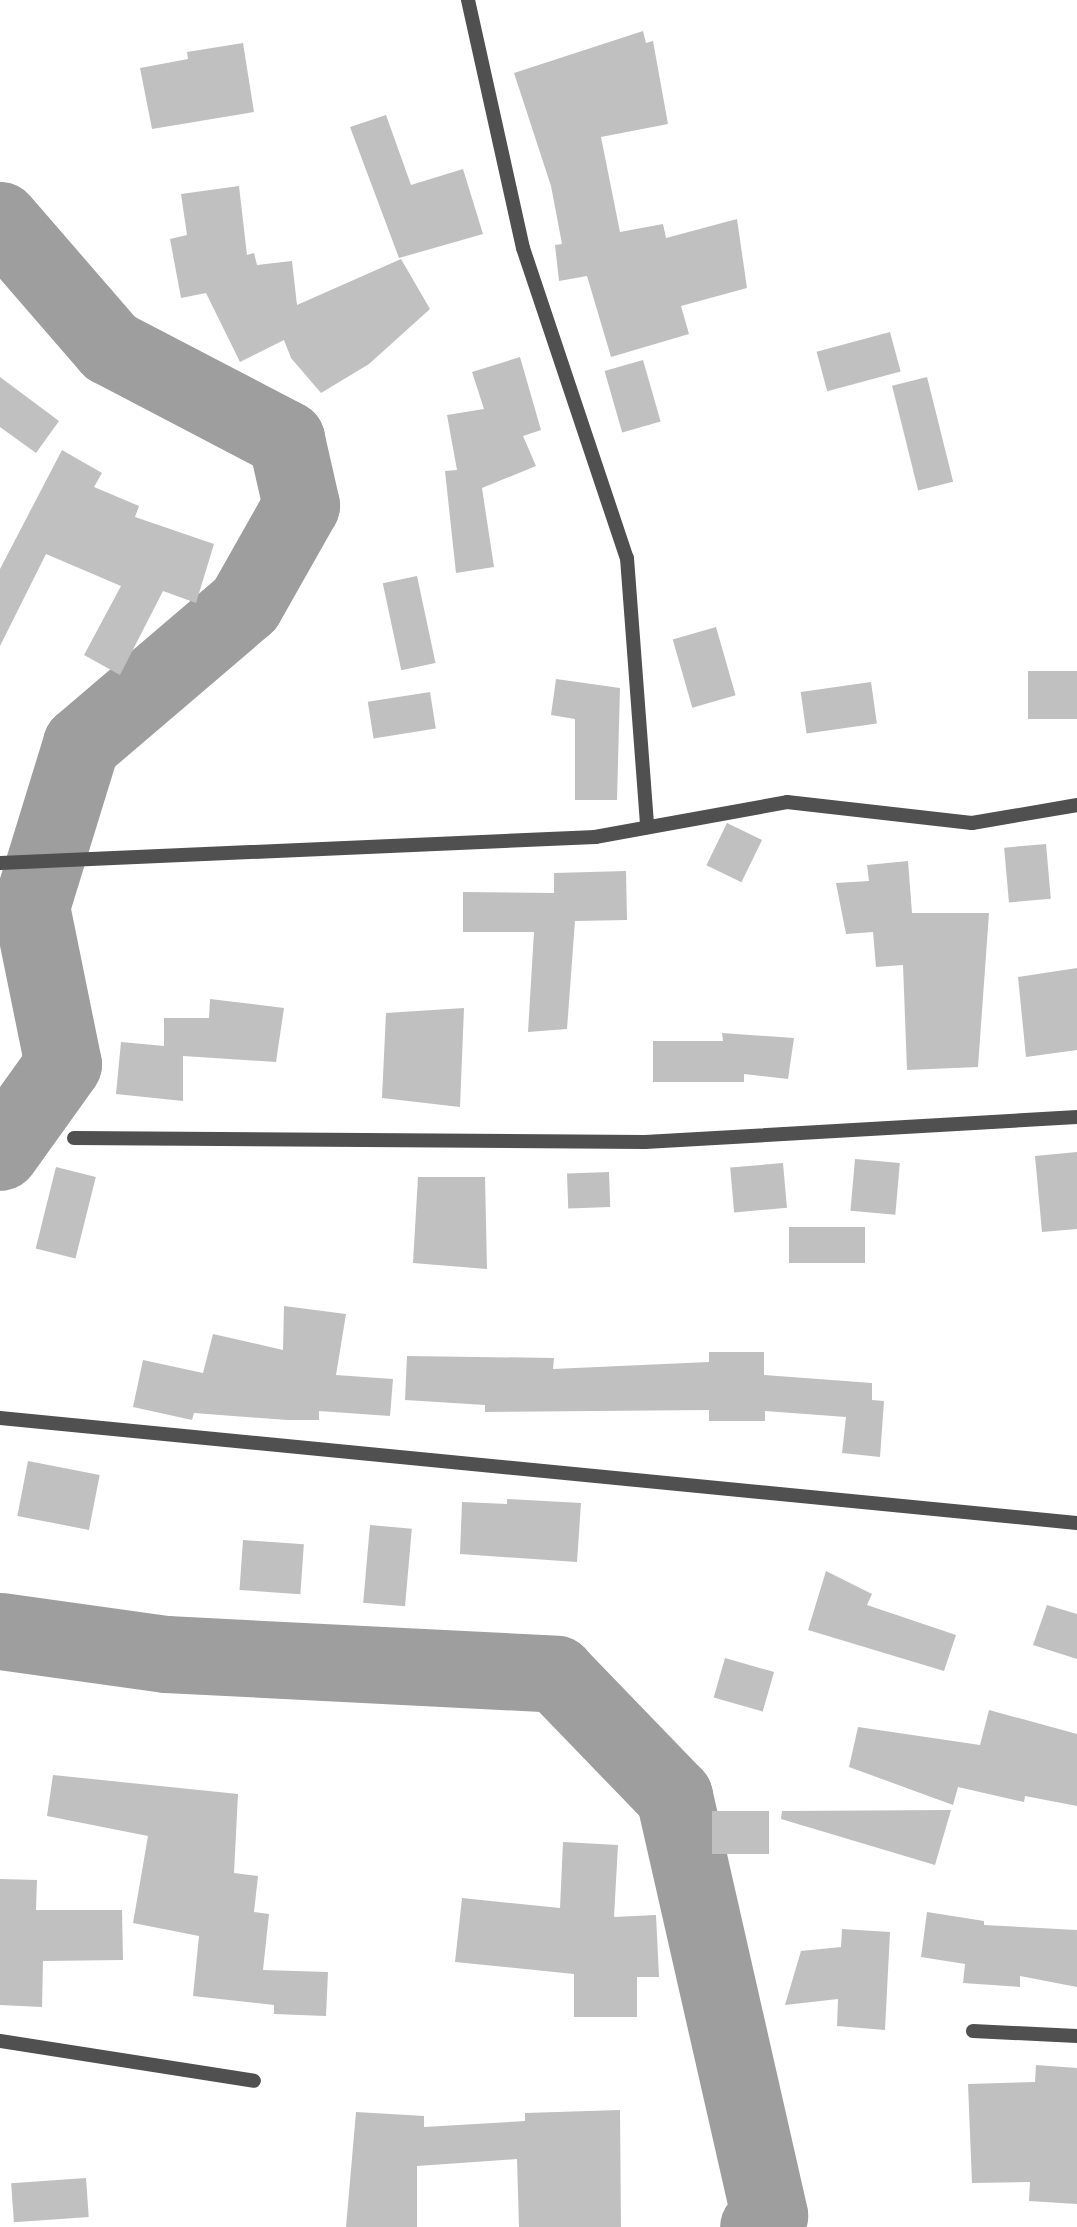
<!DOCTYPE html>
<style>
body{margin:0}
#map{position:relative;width:1077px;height:2227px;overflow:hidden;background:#fff;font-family:Helvetica,sans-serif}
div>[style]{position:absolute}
.river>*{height:77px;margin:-38.5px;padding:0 38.5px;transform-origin:38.5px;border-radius:38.5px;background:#9e9e9e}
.building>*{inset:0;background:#c0c0c0;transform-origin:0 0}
.minor>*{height:14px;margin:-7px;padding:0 7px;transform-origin:7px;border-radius:7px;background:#505050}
span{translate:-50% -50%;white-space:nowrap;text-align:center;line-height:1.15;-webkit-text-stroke:5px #fff;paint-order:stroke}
</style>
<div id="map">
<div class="river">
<i style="left:0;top:220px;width:168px;rotate:49.1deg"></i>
<i style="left:110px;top:347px;width:199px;rotate:27.6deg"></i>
<i style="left:286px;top:439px;width:68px;rotate:77.2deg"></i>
<i style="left:301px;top:505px;width:114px;rotate:119.5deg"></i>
<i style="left:245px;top:604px;width:216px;rotate:139.5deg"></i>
<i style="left:81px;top:744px;width:170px;rotate:107.1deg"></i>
<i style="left:31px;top:907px;width:160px;rotate:78.5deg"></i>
<i style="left:63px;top:1064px;width:108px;rotate:125.6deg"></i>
<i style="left:0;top:1631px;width:168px;rotate:7.9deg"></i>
<i style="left:166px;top:1654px;width:391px;rotate:2.9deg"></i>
<i style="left:556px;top:1674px;width:170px;rotate:46deg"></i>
<i style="left:674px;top:1796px;width:430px;rotate:77.2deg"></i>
<i style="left:769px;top:2215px;width:16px;rotate:133deg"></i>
</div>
<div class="building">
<i style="clip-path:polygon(643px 31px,646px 43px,653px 41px,668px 124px,601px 137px,620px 232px,663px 224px,666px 238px,737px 219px,747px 288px,681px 306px,689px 334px,611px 357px,587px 276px,559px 281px,555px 245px,562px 244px,551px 186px,514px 73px)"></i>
<i style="clip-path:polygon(243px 43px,254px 112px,152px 129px,140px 68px,188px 59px,187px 52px)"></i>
<i style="clip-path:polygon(386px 115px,411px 185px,463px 169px,483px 234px,399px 258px,350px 127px)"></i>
<i style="clip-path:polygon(239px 186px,247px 255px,254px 253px,257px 265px,292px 261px,297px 305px,401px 259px,430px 309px,369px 364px,321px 393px,291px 358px,284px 340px,240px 362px,206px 293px,181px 298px,170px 239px,187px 235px,181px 194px)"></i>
<i style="left:890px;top:332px;width:41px;height:76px;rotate:75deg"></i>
<i style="clip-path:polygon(520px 357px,541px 430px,523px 436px,536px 466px,482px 488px,494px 567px,456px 573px,445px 471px,457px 470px,447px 415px,484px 409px,472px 372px)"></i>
<i style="left:643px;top:360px;width:64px;height:40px;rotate:74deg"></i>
<i style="clip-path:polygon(0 377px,59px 421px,36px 453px,0 427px)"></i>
<i style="left:927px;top:377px;width:108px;height:36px;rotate:76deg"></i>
<i style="clip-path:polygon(62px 450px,102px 473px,94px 487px,139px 506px,135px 517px,214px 544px,196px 603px,163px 591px,120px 675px,84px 655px,121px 586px,46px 554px,0 646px,0 569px)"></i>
<i style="left:417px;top:576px;width:89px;height:35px;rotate:78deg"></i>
<i style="left:716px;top:627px;width:71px;height:45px;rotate:74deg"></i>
<i style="left:1077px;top:671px;width:48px;height:49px;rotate:90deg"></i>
<i style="clip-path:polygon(556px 679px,620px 688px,617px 800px,575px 800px,575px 719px,551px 715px)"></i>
<i style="left:871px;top:682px;width:42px;height:71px;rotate:82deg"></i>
<i style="left:430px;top:692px;width:37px;height:63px;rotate:81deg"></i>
<i style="left:727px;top:823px;width:39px;height:47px;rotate:26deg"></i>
<i style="left:1046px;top:844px;width:55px;height:42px;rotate:85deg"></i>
<i style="clip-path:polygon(908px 861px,912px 913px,989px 913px,978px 1067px,907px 1070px,903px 965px,876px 967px,873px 932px,846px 934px,836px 883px,869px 881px,867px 865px)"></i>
<i style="clip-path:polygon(626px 871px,627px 920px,575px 921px,567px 1029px,528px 1032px,534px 932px,463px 932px,463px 892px,554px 893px,554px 873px)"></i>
<i style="clip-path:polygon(1077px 968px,1077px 1050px,1026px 1057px,1018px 977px)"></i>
<i style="clip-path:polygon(210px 999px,284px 1008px,276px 1062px,183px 1056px,183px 1101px,116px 1094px,121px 1042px,164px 1046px,164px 1018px,209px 1018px)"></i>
<i style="clip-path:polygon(464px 1008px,460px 1107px,382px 1098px,386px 1013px)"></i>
<i style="clip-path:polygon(722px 1033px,794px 1038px,788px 1079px,744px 1074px,744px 1082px,653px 1082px,653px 1041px,723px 1041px)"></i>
<i style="clip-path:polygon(1077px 1152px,1077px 1229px,1042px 1232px,1035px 1156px)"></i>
<i style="left:855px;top:1159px;width:45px;height:52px;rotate:5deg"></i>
<i style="left:783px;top:1163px;width:45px;height:53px;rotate:85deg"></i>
<i style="left:56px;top:1167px;width:41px;height:84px;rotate:14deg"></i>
<i style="left:609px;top:1172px;width:35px;height:42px;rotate:88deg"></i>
<i style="clip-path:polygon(418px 1177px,485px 1177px,487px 1269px,413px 1263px)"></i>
<i style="left:789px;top:1227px;width:76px;height:36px"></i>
<i style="clip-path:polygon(284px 1306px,346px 1314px,336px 1375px,393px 1379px,390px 1416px,319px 1411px,319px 1420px,287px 1420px,194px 1413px,192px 1420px,133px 1407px,143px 1360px,203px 1373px,213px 1334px,283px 1350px)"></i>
<i style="clip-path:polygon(709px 1352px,764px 1352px,764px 1375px,872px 1383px,872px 1400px,884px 1401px,880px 1457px,842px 1453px,846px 1417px,765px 1411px,765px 1421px,709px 1421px,709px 1410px,485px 1412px,485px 1405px,405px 1400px,407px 1356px,554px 1358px,553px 1369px,709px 1362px)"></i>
<i style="left:28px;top:1461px;width:73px;height:56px;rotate:11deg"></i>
<i style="clip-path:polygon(507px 1499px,581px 1503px,577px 1562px,460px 1554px,462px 1502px,507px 1504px)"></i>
<i style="left:370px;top:1525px;width:42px;height:78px;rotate:5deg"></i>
<i style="left:243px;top:1540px;width:61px;height:50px;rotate:4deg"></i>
<i style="clip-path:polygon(826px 1571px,872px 1594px,867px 1605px,956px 1635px,944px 1671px,808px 1630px)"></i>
<i style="clip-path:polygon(1047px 1605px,1077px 1614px,1077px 1659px,1033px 1645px)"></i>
<i style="left:725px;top:1658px;width:51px;height:41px;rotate:16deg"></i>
<i style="clip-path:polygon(989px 1710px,1077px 1734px,1077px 1806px,1025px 1796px,1024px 1802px,958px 1787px,953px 1805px,849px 1767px,858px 1727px,980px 1745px)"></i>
<i style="clip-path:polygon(53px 1775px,238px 1794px,234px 1873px,258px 1876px,254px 1912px,269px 1914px,263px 1970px,328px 1972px,326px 2016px,274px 2014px,274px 2005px,193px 1996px,199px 1936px,133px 1923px,148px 1836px,47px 1816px)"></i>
<i style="clip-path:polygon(951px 1810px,935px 1865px,781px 1819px,782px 1811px)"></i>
<i style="left:712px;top:1811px;width:57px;height:43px"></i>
<i style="clip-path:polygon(563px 1842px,618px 1845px,614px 1917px,656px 1915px,659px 1977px,637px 1977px,637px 2017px,574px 2017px,574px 1974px,455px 1962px,462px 1898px,560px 1908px)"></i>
<i style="clip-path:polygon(0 1879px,37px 1880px,36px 1910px,122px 1910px,123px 1960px,43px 1961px,42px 2007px,0 2005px)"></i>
<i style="clip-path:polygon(927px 1912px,984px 1921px,984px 1925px,1077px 1930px,1077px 1987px,1020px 1976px,1020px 1987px,963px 1983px,965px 1964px,921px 1957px)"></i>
<i style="clip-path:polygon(842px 1929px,890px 1932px,885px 2030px,837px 2026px,838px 1999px,785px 2005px,801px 1951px,841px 1947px)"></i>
<i style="clip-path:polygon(1036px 2065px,1077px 2068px,1077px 2204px,1029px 2201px,1030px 2182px,972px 2183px,968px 2084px,1035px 2082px)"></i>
<i style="clip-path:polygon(620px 2110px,621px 2227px,519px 2227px,517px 2159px,417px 2166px,417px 2227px,346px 2227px,356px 2112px,424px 2116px,424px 2127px,525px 2121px,525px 2113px)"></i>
<i style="left:86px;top:2178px;width:39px;height:75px;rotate:86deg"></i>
</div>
<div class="minor">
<i style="left:468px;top:0;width:254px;rotate:77.5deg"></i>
<i style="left:523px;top:248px;width:327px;rotate:71.5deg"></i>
<i style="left:627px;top:558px;width:270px;rotate:85.7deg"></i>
<i style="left:0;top:863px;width:596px;rotate:-2.5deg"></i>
<i style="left:595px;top:837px;width:195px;rotate:-10.3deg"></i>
<i style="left:787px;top:802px;width:186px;rotate:6.5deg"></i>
<i style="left:972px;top:823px;width:107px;rotate:-9.7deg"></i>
<i style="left:74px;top:1138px;width:571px;rotate:0.4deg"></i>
<i style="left:645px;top:1142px;width:433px;rotate:-3.3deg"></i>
<i style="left:0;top:1418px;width:1082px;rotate:5.57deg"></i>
<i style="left:973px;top:2031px;width:104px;rotate:2.8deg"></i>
<i style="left:0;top:2041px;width:257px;rotate:8.9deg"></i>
</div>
</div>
